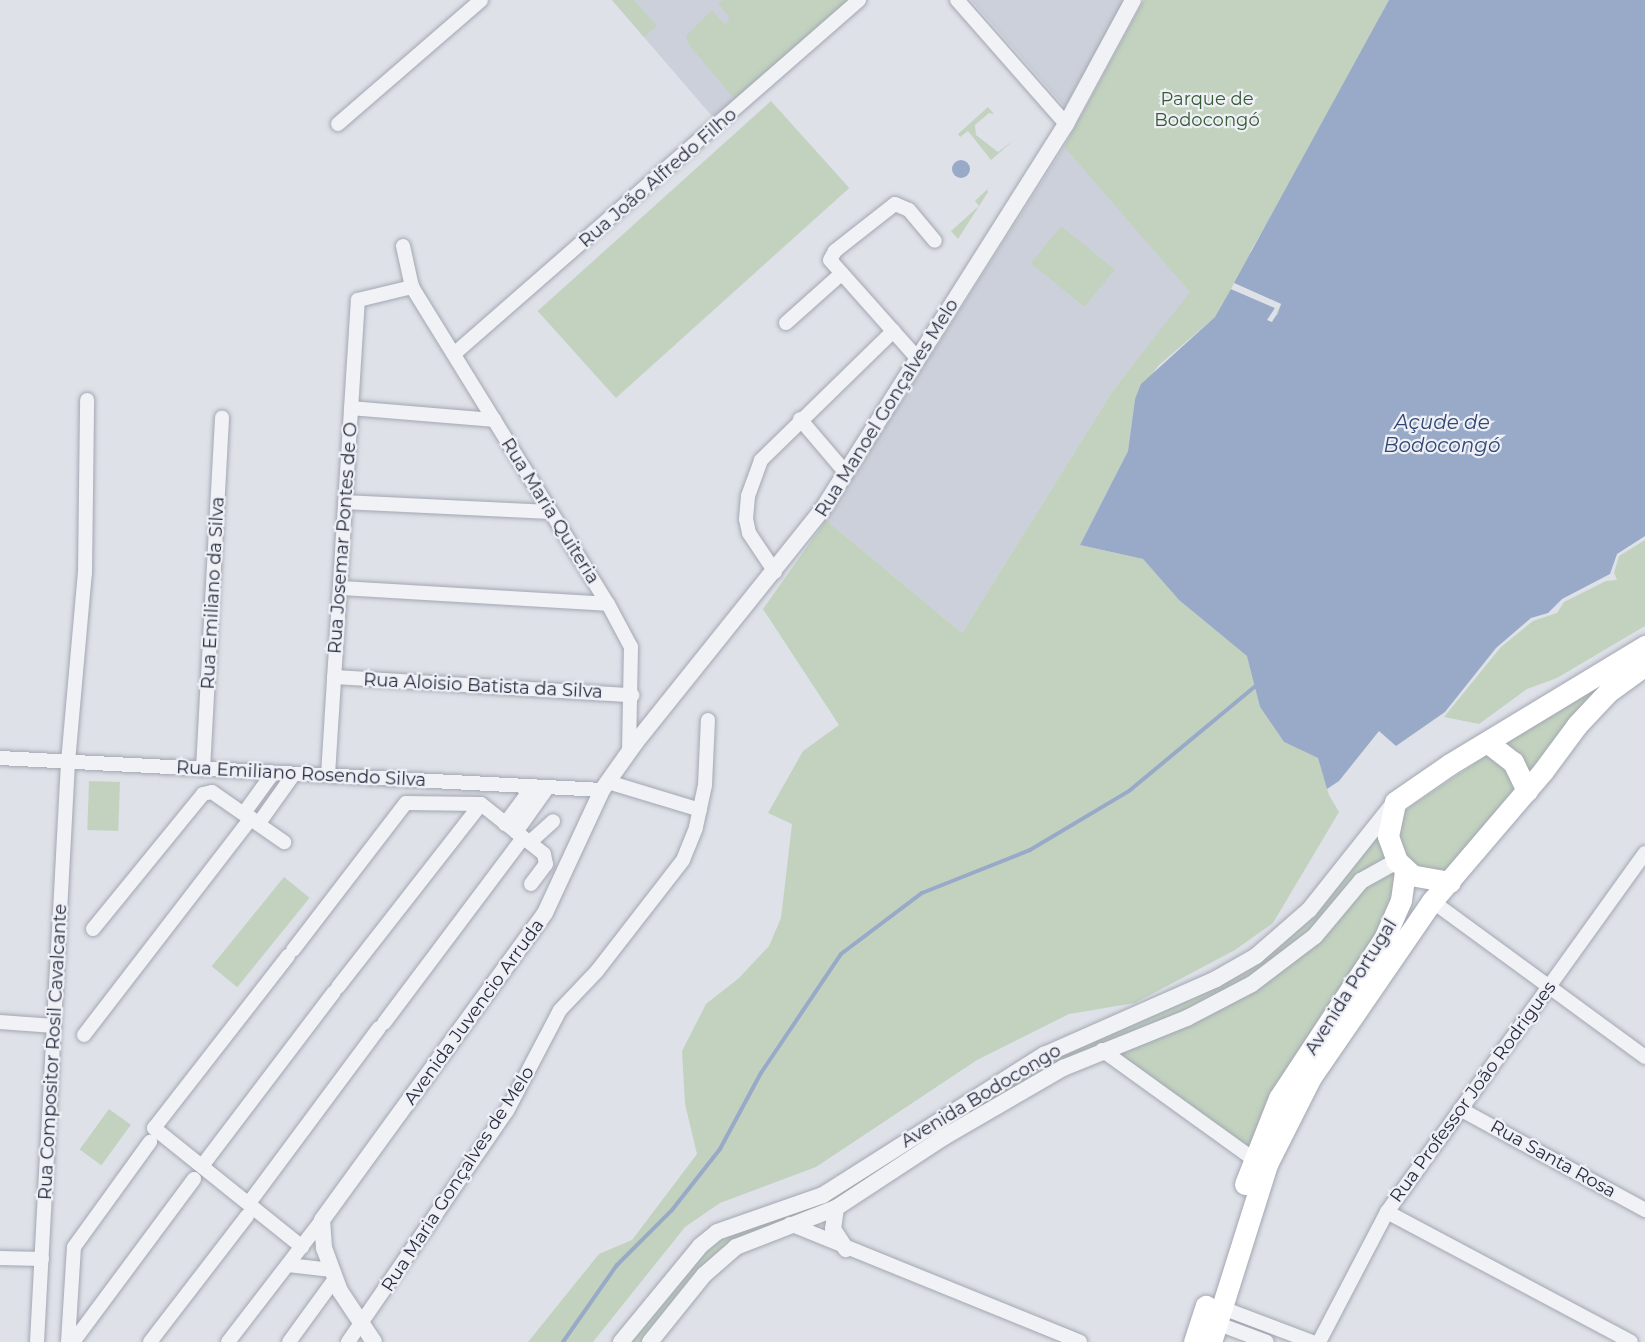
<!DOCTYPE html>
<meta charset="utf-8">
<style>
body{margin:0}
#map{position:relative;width:1645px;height:1342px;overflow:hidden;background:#dee1e8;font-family:Montserrat,sans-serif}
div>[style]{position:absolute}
.built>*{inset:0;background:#ccd0da}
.green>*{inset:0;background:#c2d2bf;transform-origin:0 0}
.water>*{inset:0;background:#99aac8}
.round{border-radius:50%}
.pier>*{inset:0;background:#dee1e8}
.stream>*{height:4px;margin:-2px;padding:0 2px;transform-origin:2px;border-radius:2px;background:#99aac8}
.roads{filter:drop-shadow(0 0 2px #a3a7b2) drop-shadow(0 0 2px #a3a7b2)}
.minor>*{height:14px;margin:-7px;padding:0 7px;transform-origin:7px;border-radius:7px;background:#f1f2f6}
.tertiary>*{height:16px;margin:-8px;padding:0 8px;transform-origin:8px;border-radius:8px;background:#f1f2f6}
.primary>*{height:21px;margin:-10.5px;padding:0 10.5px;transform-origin:10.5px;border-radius:10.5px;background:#fff}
span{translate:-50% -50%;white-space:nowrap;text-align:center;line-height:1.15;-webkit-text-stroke:4.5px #eef0f6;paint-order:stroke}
.park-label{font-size:18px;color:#375b35}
.street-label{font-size:18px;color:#272d3f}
.water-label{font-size:20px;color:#314773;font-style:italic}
</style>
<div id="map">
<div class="built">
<i style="clip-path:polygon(612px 0,853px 0,717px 122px)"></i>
<i style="clip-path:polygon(971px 0,1124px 0,1065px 107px)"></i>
<i style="clip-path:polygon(1064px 147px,1191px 292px,1114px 389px,962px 633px,826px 520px)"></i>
</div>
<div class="green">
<i style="clip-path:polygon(612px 0,634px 0,657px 26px,644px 37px)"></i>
<i style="clip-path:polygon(722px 0,852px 0,738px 103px,689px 45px,686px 36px,712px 10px,724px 24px,728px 22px,729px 17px,718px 3px)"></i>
<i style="clip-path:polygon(1144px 0,1389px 0,1322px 129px,1250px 252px,1281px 304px,1278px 313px,1215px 317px,1158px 366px,1135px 399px,1128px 451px,1080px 545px,1143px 559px,1179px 600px,1248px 656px,1260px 707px,1284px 742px,1318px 758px,1329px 795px,1339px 812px,1273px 923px,1235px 950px,1135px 1003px,1069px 1014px,977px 1060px,816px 1167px,720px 1203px,685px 1227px,593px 1342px,528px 1342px,599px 1254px,632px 1240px,697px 1154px,685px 1104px,682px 1051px,706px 1004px,739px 978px,769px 946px,781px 918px,792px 824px,768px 813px,803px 751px,839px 725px,763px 609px,826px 520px,962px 633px,1114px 389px,1190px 292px,1064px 147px)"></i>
<i style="left:771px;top:101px;width:117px;height:314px;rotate:48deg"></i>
<i style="clip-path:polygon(988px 107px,994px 114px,989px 113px,975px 125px,976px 135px,998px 152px,1014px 140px,991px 160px,968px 131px,960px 137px,958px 134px)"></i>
<i style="clip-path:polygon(994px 183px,987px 190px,988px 192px,958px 239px,951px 231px,979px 206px,975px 201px)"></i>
<i style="left:1061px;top:226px;width:69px;height:48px;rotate:39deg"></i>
<i style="clip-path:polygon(1645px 540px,1645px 626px,1557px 678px,1527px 689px,1479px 724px,1444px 717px,1501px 647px,1533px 621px,1557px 613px,1564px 602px,1606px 581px,1617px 580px,1614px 573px,1619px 556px)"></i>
<i style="clip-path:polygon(1626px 660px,1527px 782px,1494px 743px)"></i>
<i style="clip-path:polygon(1490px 753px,1518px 780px,1516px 794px,1446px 874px,1420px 872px,1396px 851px,1398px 815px)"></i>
<i style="left:89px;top:781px;width:31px;height:49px;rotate:2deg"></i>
<i style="clip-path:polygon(1381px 827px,1388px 860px,1314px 931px,1232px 990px,1082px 1055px,835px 1205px,766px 1227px,643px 1342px,626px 1342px,716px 1239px,799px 1211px,1049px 1057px,1257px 962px)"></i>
<i style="clip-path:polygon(1395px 866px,1390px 915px,1250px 1152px,1111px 1053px,1261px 983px,1362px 884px)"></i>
<i style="left:284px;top:877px;width:33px;height:115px;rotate:39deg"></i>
<i style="left:109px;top:1109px;width:27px;height:50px;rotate:36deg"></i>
</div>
<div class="water">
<i style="clip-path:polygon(1389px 0,1645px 0,1645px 536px,1617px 554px,1610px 574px,1562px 599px,1548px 613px,1531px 618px,1496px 648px,1445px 712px,1396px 746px,1379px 731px,1339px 781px,1327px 789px,1318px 758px,1284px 742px,1260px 707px,1247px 656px,1179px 600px,1143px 559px,1080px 545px,1128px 451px,1135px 399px,1141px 384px,1215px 317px,1231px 289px,1275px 308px,1272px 321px,1278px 313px,1281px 304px,1234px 283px)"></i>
<i class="round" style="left:952px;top:160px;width:18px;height:18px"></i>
</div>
<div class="pier">
<i style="clip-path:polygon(1234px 283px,1281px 304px,1272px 322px,1267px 320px,1275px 308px,1231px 289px)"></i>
</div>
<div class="stream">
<i style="left:563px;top:1342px;width:94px;rotate:-55deg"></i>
<i style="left:617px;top:1265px;width:78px;rotate:-45deg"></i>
<i style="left:672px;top:1210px;width:78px;rotate:-51.8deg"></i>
<i style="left:720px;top:1149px;width:86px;rotate:-61.7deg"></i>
<i style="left:761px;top:1073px;width:143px;rotate:-56.1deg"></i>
<i style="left:841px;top:954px;width:101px;rotate:-37deg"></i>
<i style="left:922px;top:893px;width:116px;rotate:-21.7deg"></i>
<i style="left:1030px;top:850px;width:115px;rotate:-30.8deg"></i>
<i style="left:1129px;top:791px;width:168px;rotate:-39.7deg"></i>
</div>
<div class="roads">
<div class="minor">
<i style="left:957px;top:0;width:165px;rotate:48.7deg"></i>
<i style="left:338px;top:124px;width:189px;rotate:-40.9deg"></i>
<i style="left:403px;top:246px;width:42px;rotate:77.6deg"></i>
<i style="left:412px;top:287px;width:373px;rotate:58.3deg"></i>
<i style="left:608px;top:604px;width:49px;rotate:61.9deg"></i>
<i style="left:631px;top:647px;width:104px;rotate:91.1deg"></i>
<i style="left:786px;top:323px;width:74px;rotate:-41.7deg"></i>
<i style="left:454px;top:354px;width:538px;rotate:-41.16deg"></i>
<i style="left:918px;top:359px;width:132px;rotate:-131.6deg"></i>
<i style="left:830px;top:260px;width:10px;rotate:-61deg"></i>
<i style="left:835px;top:251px;width:76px;rotate:-38.1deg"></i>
<i style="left:895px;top:204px;width:15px;rotate:23deg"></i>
<i style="left:909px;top:210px;width:40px;rotate:50deg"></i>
<i style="left:351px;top:408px;width:144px;rotate:4.8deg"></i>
<i style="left:800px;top:419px;width:71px;rotate:49.6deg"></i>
<i style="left:345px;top:502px;width:204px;rotate:2.8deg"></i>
<i style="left:775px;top:572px;width:47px;rotate:-123.7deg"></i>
<i style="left:749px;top:533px;width:14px;rotate:-102deg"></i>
<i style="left:746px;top:519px;width:23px;rotate:-85deg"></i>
<i style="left:748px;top:496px;width:38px;rotate:-70deg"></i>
<i style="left:761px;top:460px;width:185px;rotate:-44.3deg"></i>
<i style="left:340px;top:588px;width:268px;rotate:3.4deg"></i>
<i style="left:334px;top:677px;width:299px;rotate:3.5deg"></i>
<i style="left:0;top:758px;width:603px;rotate:3.04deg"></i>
<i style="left:203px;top:769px;width:352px;rotate:-86.9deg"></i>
<i style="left:328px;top:775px;width:476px;rotate:-86.4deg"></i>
<i style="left:358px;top:300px;width:56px;rotate:-13.5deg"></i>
<i style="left:608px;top:782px;width:96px;rotate:16.9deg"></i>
<i style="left:244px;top:813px;width:49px;rotate:-54.1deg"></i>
<i style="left:259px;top:823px;width:60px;rotate:-54.5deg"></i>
<i style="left:505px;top:824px;width:47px;rotate:-53.6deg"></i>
<i style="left:516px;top:832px;width:55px;rotate:-54.6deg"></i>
<i style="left:530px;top:842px;width:31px;rotate:-42deg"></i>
<i style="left:1432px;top:901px;width:264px;rotate:36.2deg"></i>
<i style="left:93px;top:929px;width:174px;rotate:-50.8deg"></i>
<i style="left:203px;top:794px;width:9px;rotate:-13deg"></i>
<i style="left:212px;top:792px;width:88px;rotate:34.8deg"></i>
<i style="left:293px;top:950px;width:185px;rotate:-52.5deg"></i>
<i style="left:406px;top:803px;width:75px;rotate:0.8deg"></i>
<i style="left:481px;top:804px;width:80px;rotate:38.4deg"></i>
<i style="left:544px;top:854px;width:10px;rotate:79deg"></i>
<i style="left:546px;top:864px;width:25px;rotate:127deg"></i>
<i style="left:288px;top:956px;width:218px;rotate:127.9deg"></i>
<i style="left:154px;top:1128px;width:190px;rotate:38.8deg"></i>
<i style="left:338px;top:987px;width:232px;rotate:-52deg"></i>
<i style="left:0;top:1022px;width:54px;rotate:4.2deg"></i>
<i style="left:384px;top:1023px;width:231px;rotate:-53.1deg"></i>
<i style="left:84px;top:1035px;width:274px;rotate:-52.4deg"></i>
<i style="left:1102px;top:1050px;width:186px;rotate:35.8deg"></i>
<i style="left:1460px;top:1109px;width:211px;rotate:28.6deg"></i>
<i style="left:202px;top:1166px;width:218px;rotate:-52.8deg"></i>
<i style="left:249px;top:1203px;width:218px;rotate:-53.4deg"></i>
<i style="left:1387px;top:1212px;width:276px;rotate:28deg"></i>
<i style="left:790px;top:1224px;width:313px;rotate:22.1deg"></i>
<i style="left:0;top:1258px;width:42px;rotate:1.4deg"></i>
<i style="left:288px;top:1265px;width:44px;rotate:6.5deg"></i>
<i style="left:1220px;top:1307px;width:98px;rotate:20.8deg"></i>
<i style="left:1216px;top:1323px;width:54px;rotate:20.4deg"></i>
<i style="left:37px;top:1342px;width:581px;rotate:-86.94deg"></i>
<i style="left:68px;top:762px;width:190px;rotate:-84.9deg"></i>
<i style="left:85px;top:573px;width:173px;rotate:-89.3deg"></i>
<i style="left:68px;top:1342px;width:95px;rotate:-86.4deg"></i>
<i style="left:74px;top:1247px;width:130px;rotate:-54.1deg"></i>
<i style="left:73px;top:1342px;width:203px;rotate:-53.4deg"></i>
<i style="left:150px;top:1342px;width:159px;rotate:-52.4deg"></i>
<i style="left:228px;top:1342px;width:154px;rotate:-52.4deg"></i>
<i style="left:289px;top:1342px;width:78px;rotate:-53.9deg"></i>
<i style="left:348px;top:1342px;width:280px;rotate:-55.5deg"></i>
<i style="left:507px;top:1111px;width:114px;rotate:-62.3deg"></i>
<i style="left:560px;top:1010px;width:54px;rotate:-46.5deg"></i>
<i style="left:597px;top:971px;width:140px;rotate:-52.2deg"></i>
<i style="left:683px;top:860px;width:35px;rotate:-68deg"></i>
<i style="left:696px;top:827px;width:43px;rotate:-77.9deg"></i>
<i style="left:705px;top:785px;width:65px;rotate:-87.4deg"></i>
<i style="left:1319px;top:1342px;width:147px;rotate:-62.4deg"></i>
<i style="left:1387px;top:1212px;width:442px;rotate:-54.3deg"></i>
</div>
<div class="tertiary">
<i style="left:836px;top:1208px;width:21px;rotate:98deg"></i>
<i style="left:833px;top:1229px;width:24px;rotate:57deg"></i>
<i style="left:374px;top:1342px;width:61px;rotate:-123.7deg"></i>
<i style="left:340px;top:1291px;width:46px;rotate:-110.4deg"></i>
<i style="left:324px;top:1248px;width:28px;rotate:-94deg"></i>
<i style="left:322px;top:1220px;width:379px;rotate:-54deg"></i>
<i style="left:545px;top:913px;width:136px;rotate:-65.1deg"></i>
<i style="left:602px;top:790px;width:59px;rotate:-54.7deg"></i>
<i style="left:636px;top:742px;width:297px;rotate:-51.3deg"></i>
<i style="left:822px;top:510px;width:457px;rotate:-57.7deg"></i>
<i style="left:1066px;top:124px;width:141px;rotate:-61.6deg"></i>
<i style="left:621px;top:1342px;width:124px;rotate:-50.5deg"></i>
<i style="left:700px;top:1246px;width:22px;rotate:-39deg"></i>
<i style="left:717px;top:1232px;width:112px;rotate:-19.2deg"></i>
<i style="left:823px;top:1195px;width:262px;rotate:-32.4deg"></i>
<i style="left:1044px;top:1055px;width:188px;rotate:-23.8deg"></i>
<i style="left:1216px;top:979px;width:46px;rotate:-29.9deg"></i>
<i style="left:1256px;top:956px;width:70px;rotate:-41deg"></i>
<i style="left:1309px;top:910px;width:138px;rotate:-51.5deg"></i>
<i style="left:650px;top:1342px;width:86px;rotate:-51.1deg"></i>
<i style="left:704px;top:1275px;width:43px;rotate:-41.2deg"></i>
<i style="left:736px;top:1247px;width:107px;rotate:-21.3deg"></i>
<i style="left:836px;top:1208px;width:129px;rotate:-33.3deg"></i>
<i style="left:944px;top:1137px;width:138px;rotate:-30.1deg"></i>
<i style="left:1063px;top:1068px;width:134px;rotate:-22deg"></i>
<i style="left:1187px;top:1018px;width:73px;rotate:-27.6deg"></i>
<i style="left:1252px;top:984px;width:79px;rotate:-37.3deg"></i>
<i style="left:1315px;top:936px;width:72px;rotate:-50.1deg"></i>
<i style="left:1361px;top:881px;width:41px;rotate:-29.1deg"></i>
</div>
<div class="primary">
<i style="left:1487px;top:742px;width:33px;rotate:38deg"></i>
<i style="left:1513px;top:762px;width:32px;rotate:64deg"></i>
<i style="left:1450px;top:882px;width:39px;rotate:-170deg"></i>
<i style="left:1412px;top:875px;width:21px;rotate:-137deg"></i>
<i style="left:1397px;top:861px;width:27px;rotate:-110deg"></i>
<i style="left:1388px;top:836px;width:35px;rotate:-78deg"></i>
<i style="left:1395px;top:802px;width:67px;rotate:-34.6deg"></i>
<i style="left:1450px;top:764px;width:228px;rotate:-31.2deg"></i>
<i style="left:1245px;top:1184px;width:92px;rotate:-68.4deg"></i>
<i style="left:1279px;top:1098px;width:191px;rotate:-56.6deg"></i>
<i style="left:1384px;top:939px;width:43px;rotate:-66.4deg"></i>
<i style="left:1401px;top:900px;width:30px;rotate:-82deg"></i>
<i style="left:1194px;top:1342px;width:38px;rotate:-72deg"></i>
<i style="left:1211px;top:1342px;width:187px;rotate:-72.5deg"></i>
<i style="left:1267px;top:1164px;width:97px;rotate:-63.2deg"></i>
<i style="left:1311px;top:1077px;width:214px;rotate:-55.5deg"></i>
<i style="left:1432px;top:901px;width:171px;rotate:-49.5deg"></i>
<i style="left:1543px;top:771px;width:57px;rotate:-53.5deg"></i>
<i style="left:1577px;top:725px;width:45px;rotate:-46.8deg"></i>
<i style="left:1608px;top:692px;width:46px;rotate:-36.1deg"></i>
</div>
</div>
<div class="park-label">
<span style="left:1207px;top:110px">Parque de<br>Bodocongó</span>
</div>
<div class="street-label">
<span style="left:658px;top:178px;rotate:-41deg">Rua João Alfredo Filho</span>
<span style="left:887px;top:408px;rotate:-58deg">Rua Manoel Gonçalves Melo</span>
<span style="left:550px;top:511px;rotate:58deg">Rua Maria Quiteria</span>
<span style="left:343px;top:538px;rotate:-86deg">Rua Josemar Pontes de O</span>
<span style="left:213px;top:593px;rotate:-87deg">Rua Emiliano da Silva</span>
<span style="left:483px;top:686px;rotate:3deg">Rua Aloisio Batista da Silva</span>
<span style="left:301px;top:774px;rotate:3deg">Rua Emiliano Rosendo Silva</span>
<span style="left:1351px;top:987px;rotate:-58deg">Avenida Portugal</span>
<span style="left:474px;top:1012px;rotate:-54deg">Avenida Juvencio Arruda</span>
<span style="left:53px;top:1052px;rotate:-87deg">Rua Compositor Rosil Cavalcante</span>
<span style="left:1473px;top:1092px;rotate:-54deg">Rua Professor João Rodrigues</span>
<span style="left:981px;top:1096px;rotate:-31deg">Avenida Bodocongo</span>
<span style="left:1553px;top:1159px;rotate:29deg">Rua Santa Rosa</span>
<span style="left:458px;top:1179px;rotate:-57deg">Rua Maria Gonçalves de Melo</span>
</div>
<div class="water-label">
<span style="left:1442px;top:434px">Açude de<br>Bodocongó</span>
</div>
</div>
